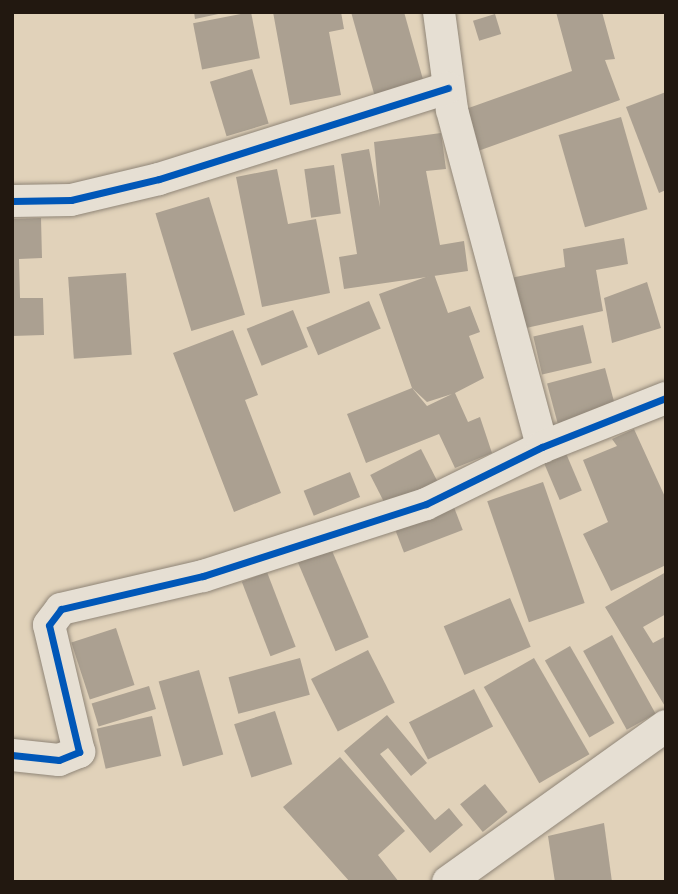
<!DOCTYPE html>
<style>
body{margin:0}
#map{position:relative;width:678px;height:894px;overflow:hidden;background:#e1d2ba;font-family:Alegreya,serif}
div>[style]{position:absolute}
.building>*{inset:0;background:#aba091;transform-origin:0 0}
.roads{filter:drop-shadow(0 0 2px #8f8577) drop-shadow(0 0 2px #8f8577)}
.street>*{height:32px;margin:-16px;padding:0 16px;transform-origin:16px;border-radius:16px;background:#e6dfd3}
.cycleway>*{height:7px;margin:-3.5px;padding:0 3.5px;transform-origin:3.5px;border-radius:3.5px;background:#0057b8}
span{translate:-50% -50%;white-space:nowrap;text-align:center;line-height:1.15;-webkit-text-stroke:6px #f7e4c7;paint-order:stroke}
.frame{position:absolute;inset:0;border:14px solid #221810;pointer-events:none}
</style>
<div id="map">
<div class="building">
<i style="clip-path:polygon(194px 12px,223px 12px,223px 13px,195px 19px)"></i>
<i style="left:251px;top:12px;width:47px;height:59px;rotate:79deg"></i>
<i style="clip-path:polygon(273px 12px,341px 12px,344px 29px,329px 32px,341px 95px,290px 105px)"></i>
<i style="clip-path:polygon(351px 12px,404px 12px,424px 83px,375px 97px)"></i>
<i style="clip-path:polygon(556px 12px,602px 12px,615px 59px,605px 60px,620px 100px,478px 151px,463px 110px,572px 71px)"></i>
<i style="left:495px;top:14px;width:21px;height:23px;rotate:73deg"></i>
<i style="left:252px;top:69px;width:57px;height:44px;rotate:73deg"></i>
<i style="clip-path:polygon(666px 92px,666px 190px,659px 193px,626px 107px)"></i>
<i style="left:621px;top:117px;width:96px;height:65px;rotate:74deg"></i>
<i style="clip-path:polygon(441px 133px,446px 169px,426px 171px,440px 245px,464px 241px,468px 271px,344px 289px,339px 257px,357px 254px,341px 154px,369px 149px,380px 207px,374px 142px)"></i>
<i style="left:334px;top:165px;width:49px;height:30px;rotate:82deg"></i>
<i style="clip-path:polygon(277px 169px,288px 224px,316px 219px,330px 293px,262px 307px,236px 177px)"></i>
<i style="left:209px;top:197px;width:123px;height:56px;rotate:73deg"></i>
<i style="clip-path:polygon(41px 218px,42px 258px,19px 259px,20px 298px,43px 298px,44px 335px,12px 336px,12px 219px)"></i>
<i style="clip-path:polygon(624px 238px,628px 264px,596px 270px,603px 311px,517px 330px,506px 279px,565px 267px,563px 249px)"></i>
<i style="left:126px;top:273px;width:82px;height:58px;rotate:86deg"></i>
<i style="clip-path:polygon(434px 274px,448px 313px,470px 306px,480px 332px,469px 336px,484px 378px,455px 393px,468px 422px,480px 417px,492px 453px,455px 468px,439px 434px,366px 463px,347px 414px,412px 388px,427px 406px,452px 394px,427px 402px,412px 388px,379px 294px)"></i>
<i style="clip-path:polygon(647px 282px,661px 328px,612px 343px,604px 298px)"></i>
<i style="left:369px;top:301px;width:30px;height:68px;rotate:67deg"></i>
<i style="left:293px;top:310px;width:40px;height:50px;rotate:68deg"></i>
<i style="left:583px;top:325px;width:39px;height:51px;rotate:77deg"></i>
<i style="clip-path:polygon(233px 330px,258px 395px,245px 400px,281px 493px,234px 512px,173px 353px)"></i>
<i style="left:605px;top:368px;width:41px;height:60px;rotate:75deg"></i>
<i style="clip-path:polygon(634px 429px,666px 499px,666px 565px,611px 591px,583px 534px,608px 522px,583px 460px,617px 446px,612px 439px)"></i>
<i style="left:421px;top:449px;width:40px;height:57px;rotate:63deg"></i>
<i style="left:565px;top:451px;width:43px;height:24px;rotate:67deg"></i>
<i style="left:350px;top:472px;width:27px;height:50px;rotate:68deg"></i>
<i style="left:543px;top:482px;width:128px;height:59px;rotate:71deg"></i>
<i style="left:452px;top:502px;width:30px;height:63px;rotate:69deg"></i>
<i style="left:330px;top:546px;width:99px;height:36px;rotate:67deg"></i>
<i style="left:267px;top:572px;width:80px;height:27px;rotate:69deg"></i>
<i style="clip-path:polygon(666px 572px,666px 614px,643px 627px,653px 643px,666px 636px,666px 708px,605px 607px)"></i>
<i style="left:510px;top:598px;width:53px;height:72px;rotate:67deg"></i>
<i style="left:116px;top:628px;width:60px;height:47px;rotate:72deg"></i>
<i style="left:612px;top:635px;width:90px;height:33px;rotate:61deg"></i>
<i style="left:570px;top:646px;width:89px;height:29px;rotate:60deg"></i>
<i style="left:368px;top:650px;width:59px;height:64px;rotate:63deg"></i>
<i style="left:300px;top:658px;width:38px;height:74px;rotate:75deg"></i>
<i style="left:534px;top:658px;width:111px;height:58px;rotate:60deg"></i>
<i style="left:199px;top:670px;width:88px;height:42px;rotate:74deg"></i>
<i style="left:149px;top:686px;width:24px;height:60px;rotate:73deg"></i>
<i style="left:474px;top:689px;width:42px;height:73px;rotate:63deg"></i>
<i style="left:275px;top:711px;width:56px;height:43px;rotate:72deg"></i>
<i style="clip-path:polygon(387px 715px,427px 763px,411px 776px,388px 748px,380px 754px,435px 820px,449px 808px,463px 825px,430px 853px,344px 751px)"></i>
<i style="left:152px;top:716px;width:41px;height:57px;rotate:77deg"></i>
<i style="clip-path:polygon(340px 757px,405px 831px,378px 855px,399px 882px,350px 882px,283px 807px)"></i>
<i style="left:485px;top:784px;width:36px;height:32px;rotate:51deg"></i>
<i style="clip-path:polygon(604px 823px,612px 882px,555px 882px,548px 836px)"></i>
</div>
<div class="roads">
<div class="street">
<i style="left:439px;top:12px;width:99px;rotate:82.4deg"></i>
<i style="left:452px;top:110px;width:349px;rotate:75deg"></i>
<i style="left:12px;top:201px;width:59px;rotate:-1deg"></i>
<i style="left:71px;top:200px;width:90px;rotate:-13.4deg"></i>
<i style="left:159px;top:179px;width:303px;rotate:-17.5deg"></i>
<i style="left:12px;top:755px;width:47px;rotate:6.1deg"></i>
<i style="left:59px;top:760px;width:22px;rotate:-22deg"></i>
<i style="left:79px;top:752px;width:130px;rotate:-103.3deg"></i>
<i style="left:49px;top:625px;width:20px;rotate:-53deg"></i>
<i style="left:61px;top:609px;width:146px;rotate:-13.1deg"></i>
<i style="left:203px;top:576px;width:234px;rotate:-17.9deg"></i>
<i style="left:426px;top:504px;width:129px;rotate:-26.2deg"></i>
<i style="left:542px;top:447px;width:133px;rotate:-21.6deg"></i>
<i style="left:448px;top:882px;width:268px;rotate:-35.6deg"></i>
</div>
</div>
<div class="cycleway">
<i style="left:12px;top:201px;width:59px;rotate:-1deg"></i>
<i style="left:71px;top:200px;width:90px;rotate:-13.4deg"></i>
<i style="left:159px;top:179px;width:303px;rotate:-17.5deg"></i>
<i style="left:12px;top:755px;width:47px;rotate:6.1deg"></i>
<i style="left:59px;top:760px;width:22px;rotate:-22deg"></i>
<i style="left:79px;top:752px;width:130px;rotate:-103.3deg"></i>
<i style="left:49px;top:625px;width:20px;rotate:-53deg"></i>
<i style="left:61px;top:609px;width:146px;rotate:-13.1deg"></i>
<i style="left:203px;top:576px;width:234px;rotate:-17.9deg"></i>
<i style="left:426px;top:504px;width:129px;rotate:-26.2deg"></i>
<i style="left:542px;top:447px;width:133px;rotate:-21.6deg"></i>
</div>
<div class="frame"></div>
</div>
